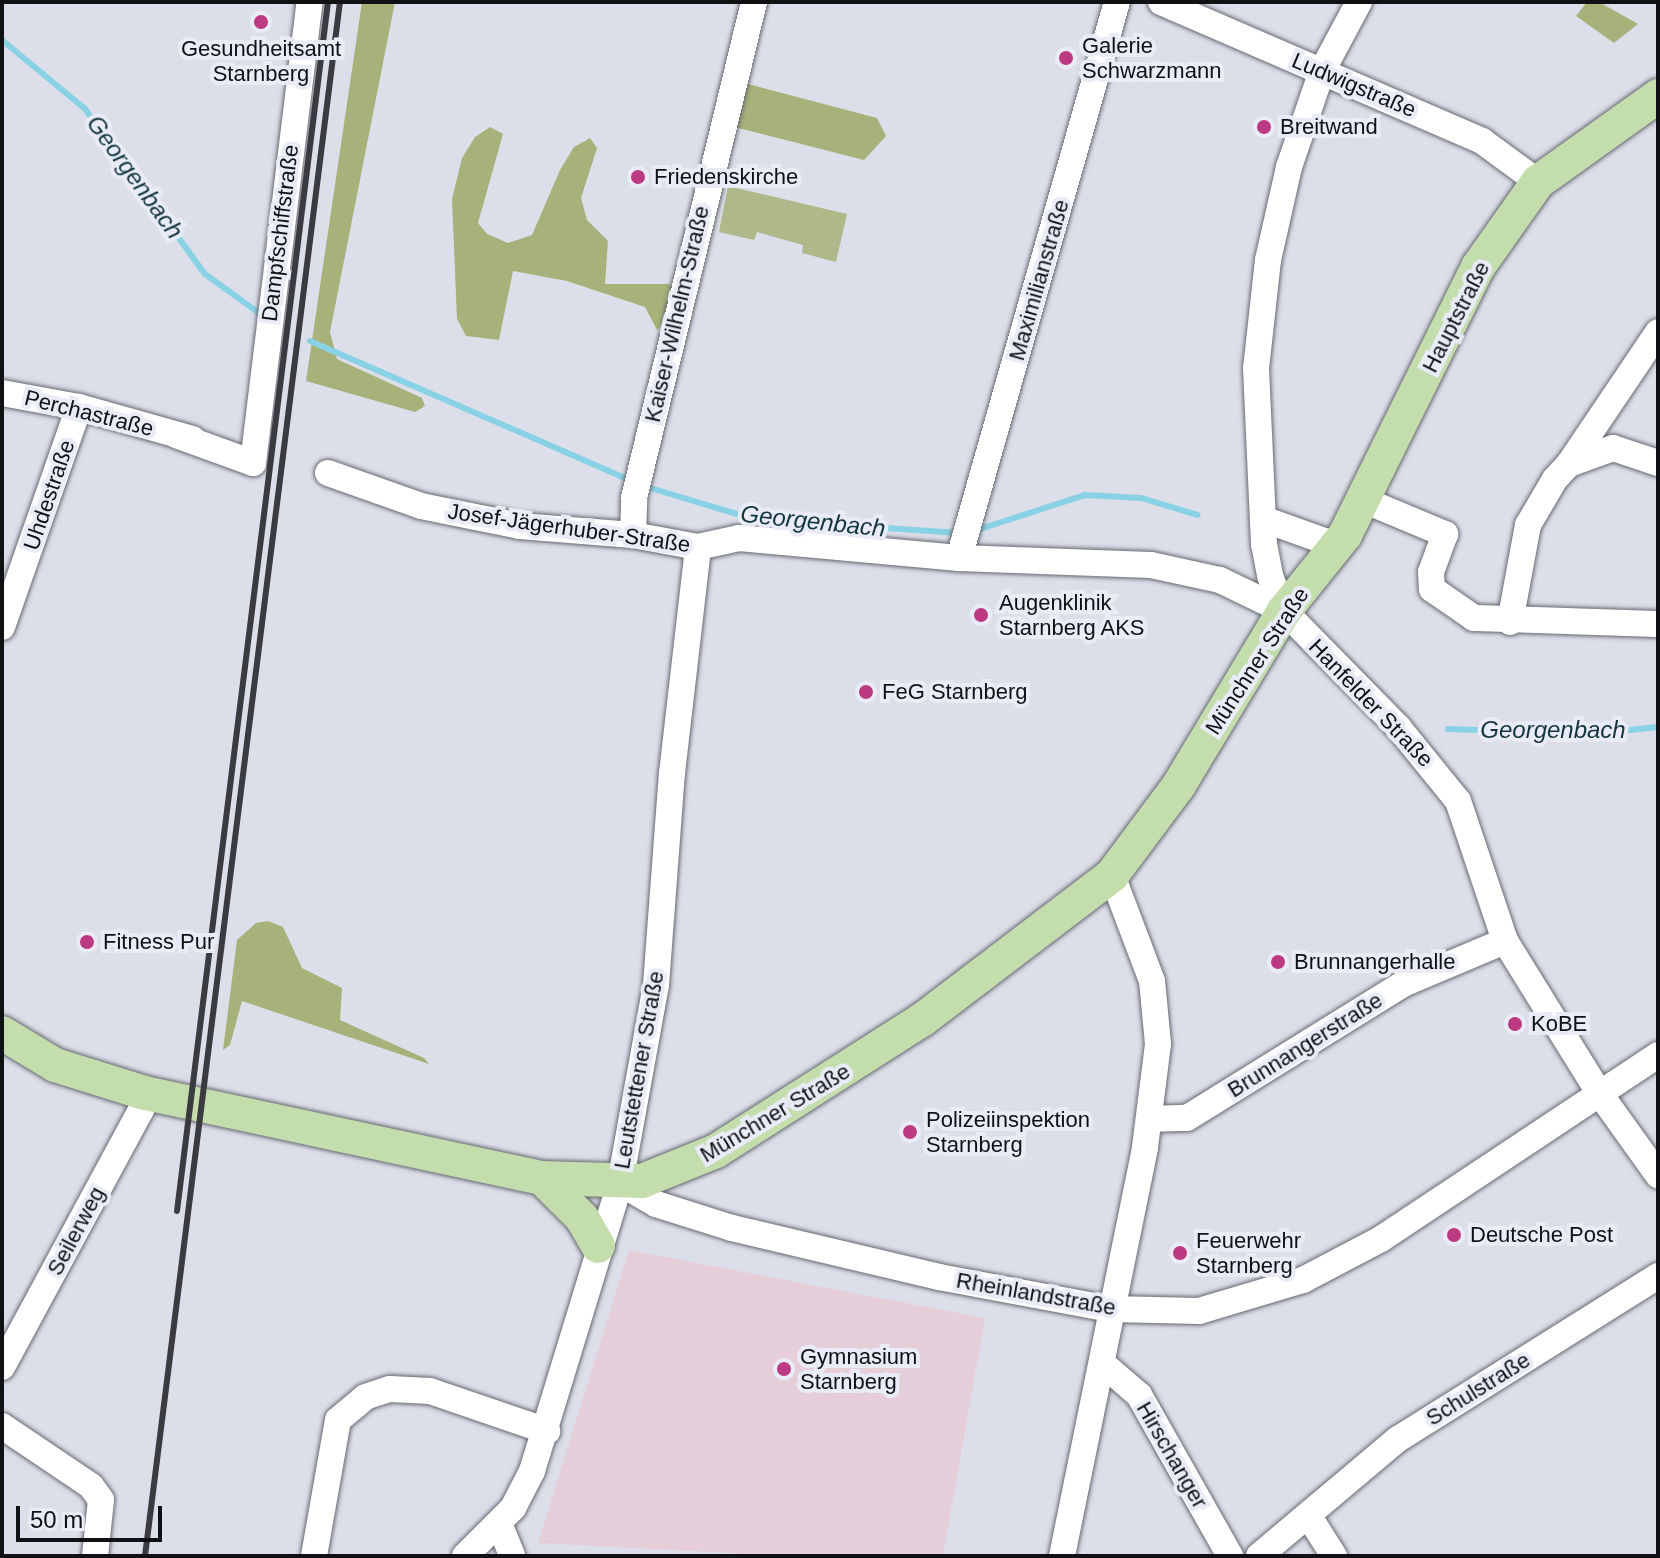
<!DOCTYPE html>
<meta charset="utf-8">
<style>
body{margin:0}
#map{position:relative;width:1660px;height:1558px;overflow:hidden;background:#dcdfe9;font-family:Arial,sans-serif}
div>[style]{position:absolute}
.education>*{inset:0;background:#e5ceda}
.green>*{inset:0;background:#aeb888}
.forest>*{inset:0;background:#a6b279}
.stream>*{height:6px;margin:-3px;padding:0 3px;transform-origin:3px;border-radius:3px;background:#89d2e5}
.roads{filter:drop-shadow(0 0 2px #676972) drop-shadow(0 0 2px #676972)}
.minor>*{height:26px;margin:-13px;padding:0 13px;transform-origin:13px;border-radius:13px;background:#fff}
.major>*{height:34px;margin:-17px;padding:0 17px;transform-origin:17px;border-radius:17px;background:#c3ddad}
.rail>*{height:6px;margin:-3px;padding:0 3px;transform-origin:3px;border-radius:3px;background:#3a3b40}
.dots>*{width:22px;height:22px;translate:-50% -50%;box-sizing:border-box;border:4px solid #e9ecf6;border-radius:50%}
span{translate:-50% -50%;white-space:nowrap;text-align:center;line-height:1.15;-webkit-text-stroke:8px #e9ecf6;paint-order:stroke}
.poi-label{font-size:22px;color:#101114}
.left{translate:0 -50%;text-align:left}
.street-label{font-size:22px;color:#101114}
.water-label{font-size:24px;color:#13363f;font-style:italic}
.frame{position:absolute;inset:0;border:4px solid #101114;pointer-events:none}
.scale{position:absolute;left:16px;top:1506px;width:146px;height:36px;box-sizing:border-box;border:4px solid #101114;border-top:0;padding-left:10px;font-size:24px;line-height:28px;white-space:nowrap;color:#101114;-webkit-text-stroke:6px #e9ecf6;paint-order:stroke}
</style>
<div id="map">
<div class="education">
<i style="clip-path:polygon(629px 1250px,985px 1318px,943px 1556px,788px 1556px,538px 1543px)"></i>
</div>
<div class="green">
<i style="clip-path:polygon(728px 186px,847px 214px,836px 262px,802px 253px,803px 245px,757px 232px,754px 240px,719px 232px)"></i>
</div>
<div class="forest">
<i style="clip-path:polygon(362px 2px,395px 2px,330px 332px,337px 359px,422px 398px,425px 406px,415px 412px,306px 381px)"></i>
<i style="clip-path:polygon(1587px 2px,1599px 2px,1638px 24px,1614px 43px,1576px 16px)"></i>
<i style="clip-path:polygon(744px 83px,877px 118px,886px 136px,864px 160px,734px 127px)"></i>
<i style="clip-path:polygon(490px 127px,503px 134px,478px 223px,487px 234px,508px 243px,532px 235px,560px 170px,574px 147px,590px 138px,597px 148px,581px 198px,587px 220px,608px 241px,605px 284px,669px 284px,680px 300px,657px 330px,645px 307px,567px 281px,513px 271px,499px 340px,466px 336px,457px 319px,452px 199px,462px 158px,475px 137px)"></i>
<i style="clip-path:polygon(268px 921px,283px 927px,302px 968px,342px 988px,340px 1020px,424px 1058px,429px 1064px,242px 1001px,230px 1045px,223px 1050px,237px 940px,256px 923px)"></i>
</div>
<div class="stream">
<i style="left:2px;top:40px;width:108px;rotate:39.7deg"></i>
<i style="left:85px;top:109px;width:204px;rotate:54deg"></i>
<i style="left:205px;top:274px;width:72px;rotate:35.9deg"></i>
<i style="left:310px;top:341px;width:349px;rotate:23.5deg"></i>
<i style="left:644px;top:486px;width:114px;rotate:16.8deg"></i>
<i style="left:753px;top:519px;width:206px;rotate:3.9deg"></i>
<i style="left:974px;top:531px;width:117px;rotate:-18deg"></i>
<i style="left:1085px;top:495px;width:56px;rotate:3.1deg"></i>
<i style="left:1141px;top:498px;width:59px;rotate:16.6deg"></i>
<i style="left:1448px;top:729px;width:145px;rotate:2deg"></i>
<i style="left:1593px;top:734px;width:65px;rotate:-6.1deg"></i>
</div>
<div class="roads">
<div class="minor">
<i style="left:1161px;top:2px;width:350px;rotate:23.4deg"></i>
<i style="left:1482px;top:141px;width:69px;rotate:36.2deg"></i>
<i style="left:1359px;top:2px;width:78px;rotate:118.2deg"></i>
<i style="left:1322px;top:71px;width:102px;rotate:109deg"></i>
<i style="left:1289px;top:167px;width:95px;rotate:102.7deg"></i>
<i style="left:1268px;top:260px;width:109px;rotate:96.3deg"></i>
<i style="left:1256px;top:368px;width:176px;rotate:87.4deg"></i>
<i style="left:1264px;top:544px;width:33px;rotate:79deg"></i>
<i style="left:1270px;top:576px;width:38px;rotate:68deg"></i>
<i style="left:1284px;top:611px;width:163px;rotate:45.5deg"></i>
<i style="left:1398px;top:727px;width:95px;rotate:51deg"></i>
<i style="left:1458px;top:801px;width:148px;rotate:71.4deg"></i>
<i style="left:1505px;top:941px;width:180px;rotate:58.2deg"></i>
<i style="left:1600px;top:1094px;width:100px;rotate:54.4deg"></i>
<i style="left:2px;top:393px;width:78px;rotate:10.3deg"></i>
<i style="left:79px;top:407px;width:118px;rotate:15.7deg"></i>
<i style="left:176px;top:435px;width:82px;rotate:20deg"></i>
<i style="left:253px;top:463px;width:465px;rotate:-83deg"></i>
<i style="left:1569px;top:464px;width:159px;rotate:-56deg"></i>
<i style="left:328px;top:473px;width:99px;rotate:19.5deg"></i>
<i style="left:421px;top:506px;width:101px;rotate:11.4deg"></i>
<i style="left:520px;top:526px;width:113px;rotate:4.6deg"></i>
<i style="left:633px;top:535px;width:66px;rotate:10.5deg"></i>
<i style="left:698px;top:547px;width:42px;rotate:-12.4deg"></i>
<i style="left:739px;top:538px;width:221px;rotate:5.2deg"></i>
<i style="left:959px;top:558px;width:192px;rotate:2.1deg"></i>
<i style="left:1151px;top:565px;width:71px;rotate:12.3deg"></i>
<i style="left:1220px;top:580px;width:71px;rotate:25.8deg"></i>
<i style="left:1366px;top:501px;width:86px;rotate:22.7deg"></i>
<i style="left:1445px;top:534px;width:40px;rotate:110.2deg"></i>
<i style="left:1431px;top:572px;width:17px;rotate:87deg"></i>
<i style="left:1432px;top:589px;width:51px;rotate:34.6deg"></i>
<i style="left:1474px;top:618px;width:184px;rotate:1.9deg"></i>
<i style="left:1263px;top:519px;width:80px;rotate:19.8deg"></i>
<i style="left:633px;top:535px;width:37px;rotate:-88deg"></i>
<i style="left:634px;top:498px;width:510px;rotate:-76.4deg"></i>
<i style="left:959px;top:558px;width:578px;rotate:-74.14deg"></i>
<i style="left:1510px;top:622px;width:99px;rotate:-79.5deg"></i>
<i style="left:1528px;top:525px;width:53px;rotate:-59.6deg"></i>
<i style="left:1555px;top:479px;width:21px;rotate:-47deg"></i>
<i style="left:1569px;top:464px;width:47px;rotate:-20deg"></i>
<i style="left:1613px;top:448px;width:47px;rotate:18.4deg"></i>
<i style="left:2px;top:627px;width:233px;rotate:-70.7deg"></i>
<i style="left:1149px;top:1119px;width:38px;rotate:-2deg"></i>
<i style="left:1187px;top:1118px;width:254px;rotate:-31.8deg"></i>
<i style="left:1403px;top:984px;width:111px;rotate:-22.9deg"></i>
<i style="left:620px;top:1183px;width:42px;rotate:30.3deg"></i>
<i style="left:656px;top:1204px;width:80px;rotate:17.5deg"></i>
<i style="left:732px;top:1228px;width:213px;rotate:13.3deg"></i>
<i style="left:939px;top:1277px;width:174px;rotate:10.6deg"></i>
<i style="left:1110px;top:1309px;width:89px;rotate:1.3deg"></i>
<i style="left:1199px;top:1311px;width:109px;rotate:-16.6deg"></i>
<i style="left:1303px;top:1280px;width:88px;rotate:-27.7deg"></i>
<i style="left:1381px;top:1239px;width:333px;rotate:-33.6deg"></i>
<i style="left:1103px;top:1364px;width:48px;rotate:40.7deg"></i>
<i style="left:1139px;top:1395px;width:185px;rotate:60.5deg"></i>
<i style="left:2px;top:1367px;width:292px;rotate:-61.6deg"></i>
<i style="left:141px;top:1110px;width:17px;rotate:-77deg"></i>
<i style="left:2px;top:1426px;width:107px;rotate:34deg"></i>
<i style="left:91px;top:1486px;width:17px;rotate:54deg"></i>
<i style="left:101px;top:1500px;width:56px;rotate:96.1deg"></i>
<i style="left:1308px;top:1515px;width:49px;rotate:57.6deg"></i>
<i style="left:499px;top:1523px;width:35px;rotate:68deg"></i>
<i style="left:314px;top:1556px;width:138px;rotate:-80deg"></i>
<i style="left:338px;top:1420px;width:35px;rotate:-40deg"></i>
<i style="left:365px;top:1397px;width:26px;rotate:-18deg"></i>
<i style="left:390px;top:1389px;width:40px;rotate:2.9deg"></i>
<i style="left:430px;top:1391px;width:124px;rotate:18.9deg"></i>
<i style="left:465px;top:1556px;width:68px;rotate:-45deg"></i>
<i style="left:513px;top:1508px;width:42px;rotate:-62.8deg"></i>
<i style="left:532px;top:1471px;width:301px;rotate:-73deg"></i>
<i style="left:620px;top:1183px;width:201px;rotate:-79.7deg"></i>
<i style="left:656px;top:985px;width:213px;rotate:-85.7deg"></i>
<i style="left:672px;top:773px;width:227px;rotate:-83.4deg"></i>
<i style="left:1062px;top:1556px;width:417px;rotate:-78.5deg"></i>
<i style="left:1145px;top:1147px;width:104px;rotate:-82.8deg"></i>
<i style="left:1158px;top:1044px;width:63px;rotate:-95.4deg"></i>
<i style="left:1152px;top:981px;width:113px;rotate:-110.7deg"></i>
<i style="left:1259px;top:1556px;width:182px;rotate:-40.1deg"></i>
<i style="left:1398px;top:1439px;width:307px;rotate:-32.1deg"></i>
</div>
<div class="major">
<i style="left:2px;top:1033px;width:62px;rotate:31.1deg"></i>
<i style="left:55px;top:1065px;width:94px;rotate:17.3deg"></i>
<i style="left:145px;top:1093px;width:406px;rotate:12.1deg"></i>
<i style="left:542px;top:1178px;width:100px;rotate:1.7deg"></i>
<i style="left:642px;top:1181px;width:80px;rotate:-22.1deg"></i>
<i style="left:716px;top:1151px;width:244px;rotate:-32.5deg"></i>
<i style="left:922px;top:1020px;width:239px;rotate:-37.3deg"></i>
<i style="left:1112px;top:875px;width:112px;rotate:-53.3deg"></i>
<i style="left:1179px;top:785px;width:203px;rotate:-58.9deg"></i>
<i style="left:1284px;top:611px;width:97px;rotate:-51.2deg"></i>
<i style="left:1345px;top:535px;width:299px;rotate:-63.6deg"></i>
<i style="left:1478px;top:267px;width:104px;rotate:-54.8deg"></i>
<i style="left:1538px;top:182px;width:148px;rotate:-35.6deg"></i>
<i style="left:542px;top:1178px;width:57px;rotate:45deg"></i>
<i style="left:582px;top:1218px;width:32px;rotate:60deg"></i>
</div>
</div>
<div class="rail">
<i style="left:177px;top:1211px;width:1218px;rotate:-82.88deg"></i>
<i style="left:145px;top:1556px;width:1566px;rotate:-82.85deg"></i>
</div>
<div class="dots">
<i style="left:261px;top:22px;background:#bc3a82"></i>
<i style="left:1066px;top:58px;background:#bc3a82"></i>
<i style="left:1264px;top:127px;background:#bc3a82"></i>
<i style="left:638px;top:177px;background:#bc3a82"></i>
<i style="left:981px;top:615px;background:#bc3a82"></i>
<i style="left:866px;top:692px;background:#bc3a82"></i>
<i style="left:87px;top:942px;background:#bc3a82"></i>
<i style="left:1278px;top:962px;background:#bc3a82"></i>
<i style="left:1515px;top:1024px;background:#bc3a82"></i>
<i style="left:910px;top:1132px;background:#bc3a82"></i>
<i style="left:1454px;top:1235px;background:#bc3a82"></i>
<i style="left:1180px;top:1253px;background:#bc3a82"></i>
<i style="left:784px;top:1369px;background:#bc3a82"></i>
</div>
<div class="poi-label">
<span class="left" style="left:1082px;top:58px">Galerie<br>Schwarzmann</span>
<span style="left:261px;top:61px">Gesundheitsamt<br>Starnberg</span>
<span class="left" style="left:1280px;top:127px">Breitwand</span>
<span class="left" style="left:654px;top:177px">Friedenskirche</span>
<span class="left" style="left:999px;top:615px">Augenklinik<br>Starnberg AKS</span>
<span class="left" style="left:882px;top:692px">FeG Starnberg</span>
<span class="left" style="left:103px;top:942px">Fitness Pur</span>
<span class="left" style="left:1294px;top:962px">Brunnangerhalle</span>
<span class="left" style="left:1531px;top:1024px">KoBE</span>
<span class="left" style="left:926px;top:1132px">Polizeiinspektion<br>Starnberg</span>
<span class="left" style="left:1470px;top:1235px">Deutsche Post</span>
<span class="left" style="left:1196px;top:1253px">Feuerwehr<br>Starnberg</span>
<span class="left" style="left:800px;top:1369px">Gymnasium<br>Starnberg</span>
</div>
<div class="street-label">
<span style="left:1354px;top:85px;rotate:23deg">Ludwigstraße</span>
<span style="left:280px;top:233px;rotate:-83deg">Dampfschiffstraße</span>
<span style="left:1039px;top:280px;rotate:-74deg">Maximilianstraße</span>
<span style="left:677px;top:314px;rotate:-77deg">Kaiser-Wilhelm-Straße</span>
<span style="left:1456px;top:317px;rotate:-63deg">Hauptstraße</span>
<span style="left:89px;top:413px;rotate:14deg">Perchastraße</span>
<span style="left:49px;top:495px;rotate:-71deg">Uhdestraße</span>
<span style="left:569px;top:528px;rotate:8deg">Josef-Jägerhuber-Straße</span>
<span style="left:1257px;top:661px;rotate:-57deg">Münchner Straße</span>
<span style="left:1371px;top:703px;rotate:46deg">Hanfelder Straße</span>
<span style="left:1305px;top:1045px;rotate:-32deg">Brunnangerstraße</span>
<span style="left:639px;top:1070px;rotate:-80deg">Leutstettener Straße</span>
<span style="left:775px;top:1113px;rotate:-31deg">Münchner Straße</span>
<span style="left:76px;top:1231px;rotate:-62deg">Seilerweg</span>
<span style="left:1036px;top:1294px;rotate:10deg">Rheinlandstraße</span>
<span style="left:1478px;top:1389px;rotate:-32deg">Schulstraße</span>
<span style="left:1172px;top:1455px;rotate:60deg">Hirschanger</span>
</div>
<div class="water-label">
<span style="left:135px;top:177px;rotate:54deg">Georgenbach</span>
<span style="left:813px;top:521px;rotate:6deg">Georgenbach</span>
<span style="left:1553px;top:730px">Georgenbach</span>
</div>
<div class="frame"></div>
<div class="scale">50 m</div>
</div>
